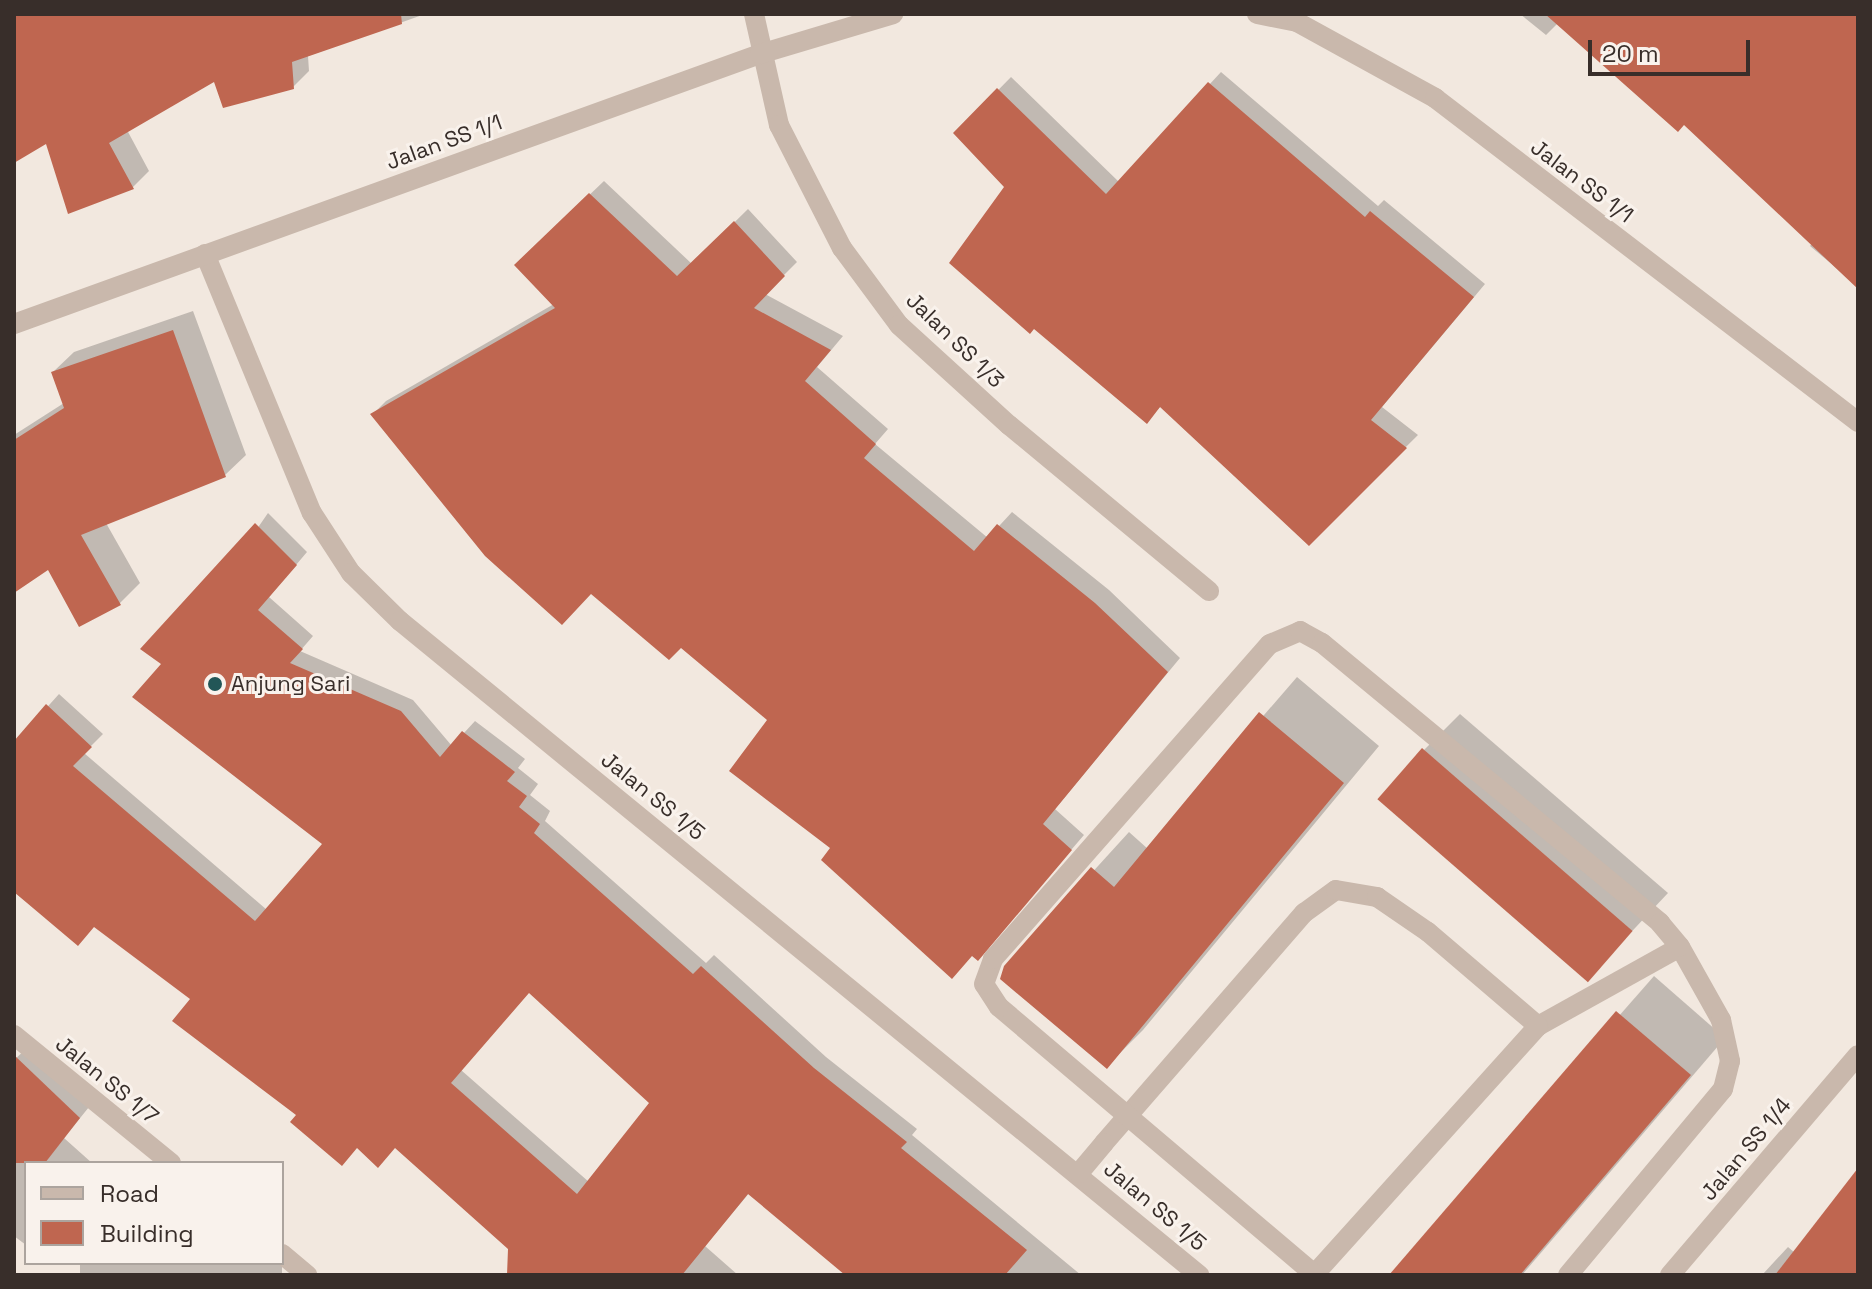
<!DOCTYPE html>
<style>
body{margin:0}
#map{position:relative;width:1872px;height:1289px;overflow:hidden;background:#f2e8df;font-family:"Space Grotesk",sans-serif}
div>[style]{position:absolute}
.shadow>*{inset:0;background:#0003;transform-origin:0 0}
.building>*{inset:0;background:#bf6650;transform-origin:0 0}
.service>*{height:20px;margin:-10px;padding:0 10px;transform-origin:10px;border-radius:10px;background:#c9b8ac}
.minor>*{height:20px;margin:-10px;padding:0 10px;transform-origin:10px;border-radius:10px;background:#c9b8ac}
.tertiary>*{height:20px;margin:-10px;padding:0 10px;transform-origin:10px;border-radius:10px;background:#c9b8ac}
.dots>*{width:22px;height:22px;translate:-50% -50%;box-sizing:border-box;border:4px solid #f9f2ec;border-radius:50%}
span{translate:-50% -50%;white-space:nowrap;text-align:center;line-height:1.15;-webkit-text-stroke:6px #f9f2ec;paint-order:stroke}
.street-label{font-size:22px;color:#382e2a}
.poi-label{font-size:22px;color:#382e2a}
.left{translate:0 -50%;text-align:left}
.frame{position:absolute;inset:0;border:16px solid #382e2a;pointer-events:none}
.legend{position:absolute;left:24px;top:1161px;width:260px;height:104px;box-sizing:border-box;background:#f9f2ec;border:2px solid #aca49e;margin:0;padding:10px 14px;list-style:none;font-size:24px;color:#382e2a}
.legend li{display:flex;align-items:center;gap:16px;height:40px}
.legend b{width:40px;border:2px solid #aca49e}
.scale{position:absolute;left:1588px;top:40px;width:162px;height:36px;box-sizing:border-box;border:4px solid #382e2a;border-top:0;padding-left:10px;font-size:24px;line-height:28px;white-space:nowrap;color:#382e2a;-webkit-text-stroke:6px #f9f2ec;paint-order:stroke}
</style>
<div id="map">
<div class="shadow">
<i style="clip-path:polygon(14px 14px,425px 14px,308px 56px,309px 71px,293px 87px,215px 79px,127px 130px,149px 171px,133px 187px,70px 211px,47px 141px,14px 161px)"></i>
<i style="clip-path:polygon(1520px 14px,1858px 14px,1858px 286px,1810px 246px,1815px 240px,1684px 123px,1558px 23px,1546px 35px)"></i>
<i style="clip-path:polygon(1221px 72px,1378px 206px,1384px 200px,1485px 284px,1382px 407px,1418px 435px,1309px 543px,1161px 406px,1147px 421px,1006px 186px,956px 133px,1011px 77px,1119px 182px)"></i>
<i style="clip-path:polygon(604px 181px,692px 264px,748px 209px,797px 262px,765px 294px,843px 336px,817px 367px,888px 429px,875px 444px,988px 538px,1012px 512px,1109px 590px,1180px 658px,1055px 809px,1084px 835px,978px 958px,833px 848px,770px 719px,681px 645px,591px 592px,373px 414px,386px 401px,554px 304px,516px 265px)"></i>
<i style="clip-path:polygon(193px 311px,246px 455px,225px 475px,106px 523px,140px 583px,120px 603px,80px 624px,49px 567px,14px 591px,14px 435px,64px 403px,53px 372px,74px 352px)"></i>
<i style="clip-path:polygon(evenodd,268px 513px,307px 552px,269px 597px,313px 636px,300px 651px,413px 700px,452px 746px,475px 721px,525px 759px,518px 768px,538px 784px,530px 795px,550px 811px,545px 821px,706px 963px,714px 955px,826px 1057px,917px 1129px,912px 1135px,1081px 1275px,849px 1275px,750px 1192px,705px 1246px,738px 1275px,509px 1275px,510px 1248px,396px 1146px,358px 1147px,298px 1115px,193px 999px,95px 925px,78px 943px,14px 892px,14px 744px,59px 694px,103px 734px,84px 753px,267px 910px,325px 843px,164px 664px,268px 513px,530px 991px,652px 1103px,589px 1182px,461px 1070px,530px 991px)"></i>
<i style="clip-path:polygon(1297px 677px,1379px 746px,1143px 1030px,1107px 1066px,1006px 967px,1129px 832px,1148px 849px)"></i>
<i style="clip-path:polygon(1460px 714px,1668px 893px,1588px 978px,1424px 750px)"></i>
<i style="clip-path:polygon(1654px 976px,1725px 1038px,1522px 1275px,1392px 1275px)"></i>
<i style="clip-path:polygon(27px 1048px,89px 1107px,64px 1138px,92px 1163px,26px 1163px,26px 1245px,14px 1236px,14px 1060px)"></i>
<i style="clip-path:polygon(1858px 1171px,1858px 1275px,1762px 1275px,1788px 1247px,1795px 1253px)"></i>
<i style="left:80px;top:1263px;width:202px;height:18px"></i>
</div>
<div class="building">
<i style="clip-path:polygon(14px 14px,401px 14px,402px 24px,292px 62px,294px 89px,223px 108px,214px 82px,109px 143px,134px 189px,68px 214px,46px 144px,14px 163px)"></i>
<i style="clip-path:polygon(1545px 14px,1858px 14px,1858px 289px,1684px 125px,1678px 132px)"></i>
<i style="clip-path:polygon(1208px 82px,1365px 217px,1370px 211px,1474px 297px,1371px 420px,1407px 448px,1309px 546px,1160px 407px,1147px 424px,1034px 329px,1030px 334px,949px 263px,1004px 187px,953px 133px,997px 88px,1106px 194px)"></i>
<i style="clip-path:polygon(589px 193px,677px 276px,734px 221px,785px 276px,754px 308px,831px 350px,805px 381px,876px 444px,864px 458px,974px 551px,997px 524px,1095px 603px,1168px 672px,1043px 824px,1072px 850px,978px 961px,972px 956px,952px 979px,821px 860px,830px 848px,729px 771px,767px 720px,681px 648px,669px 660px,591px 594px,562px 625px,485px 556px,370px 414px,555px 308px,514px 265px)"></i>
<i style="clip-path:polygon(173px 330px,226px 477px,81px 535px,121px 605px,79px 627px,48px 570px,14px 593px,14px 440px,64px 408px,51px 372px)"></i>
<i style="clip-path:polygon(evenodd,255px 523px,297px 565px,258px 610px,303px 649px,290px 663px,401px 711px,440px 757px,462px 731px,515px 772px,507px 781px,527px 796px,519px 807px,540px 824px,534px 833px,693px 974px,701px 966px,814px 1068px,907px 1142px,901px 1148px,1027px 1250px,1005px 1275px,845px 1275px,748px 1194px,682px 1275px,507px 1275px,508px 1249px,395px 1148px,378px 1168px,357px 1148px,342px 1166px,290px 1122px,296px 1115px,172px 1021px,190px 999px,94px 927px,78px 946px,14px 892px,14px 741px,46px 704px,92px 747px,73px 766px,255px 921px,322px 844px,132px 697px,161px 664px,140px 649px,255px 523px,529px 993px,649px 1103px,577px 1194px,451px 1083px,529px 993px)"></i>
<i style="clip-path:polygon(1259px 712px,1344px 783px,1107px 1069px,1000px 979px,1004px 966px,1091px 867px,1114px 887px)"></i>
<i style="left:1422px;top:748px;width:279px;height:68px;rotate:41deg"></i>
<i style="clip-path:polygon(1616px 1011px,1691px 1075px,1520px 1275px,1389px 1275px)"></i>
<i style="clip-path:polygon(14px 1055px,80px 1118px,45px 1163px,14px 1163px)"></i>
<i style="clip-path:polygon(1858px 1168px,1858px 1275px,1775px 1275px)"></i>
</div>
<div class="service">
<i style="left:1538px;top:1026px;width:162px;rotate:-29.1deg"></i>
<i style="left:1680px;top:947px;width:84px;rotate:60.7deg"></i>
<i style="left:1721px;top:1020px;width:42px;rotate:77.6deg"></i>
<i style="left:1730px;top:1061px;width:29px;rotate:104deg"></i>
<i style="left:1723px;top:1089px;width:242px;rotate:129.8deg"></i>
<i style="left:1104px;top:1143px;width:305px;rotate:-49deg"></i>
<i style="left:1304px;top:913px;width:39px;rotate:-36deg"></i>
<i style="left:1336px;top:890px;width:42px;rotate:9.7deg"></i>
<i style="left:1377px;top:897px;width:62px;rotate:34.5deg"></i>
<i style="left:1428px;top:932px;width:145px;rotate:40.5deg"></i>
<i style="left:1538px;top:1026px;width:335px;rotate:132deg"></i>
<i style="left:1314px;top:1274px;width:413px;rotate:-139.7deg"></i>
<i style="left:999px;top:1007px;width:27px;rotate:-123deg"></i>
<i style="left:984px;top:984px;width:27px;rotate:-70deg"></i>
<i style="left:993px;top:959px;width:419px;rotate:-48.7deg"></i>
<i style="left:1270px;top:644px;width:33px;rotate:-23deg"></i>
<i style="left:1300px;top:631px;width:25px;rotate:29deg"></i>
<i style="left:1322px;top:643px;width:439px;rotate:39.6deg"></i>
<i style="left:1660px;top:923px;width:31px;rotate:50deg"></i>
</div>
<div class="minor">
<i style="left:754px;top:14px;width:114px;rotate:77.3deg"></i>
<i style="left:779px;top:125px;width:138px;rotate:62.9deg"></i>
<i style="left:842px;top:248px;width:96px;rotate:53.5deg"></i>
<i style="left:899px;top:325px;width:149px;rotate:42.3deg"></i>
<i style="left:1009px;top:425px;width:260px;rotate:39.7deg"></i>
<i style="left:205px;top:254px;width:280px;rotate:67.6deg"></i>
<i style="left:312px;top:513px;width:72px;rotate:57deg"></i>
<i style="left:351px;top:573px;width:69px;rotate:44.4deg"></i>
<i style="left:400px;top:621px;width:1033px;rotate:39.3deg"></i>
<i style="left:14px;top:1035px;width:203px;rotate:39.2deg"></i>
<i style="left:1079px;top:1173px;width:39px;rotate:-50deg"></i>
<i style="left:282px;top:1254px;width:33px;rotate:40deg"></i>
<i style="left:1670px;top:1275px;width:289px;rotate:-49.5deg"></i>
</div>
<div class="tertiary">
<i style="left:1257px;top:14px;width:41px;rotate:11.3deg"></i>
<i style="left:1297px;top:22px;width:158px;rotate:28.8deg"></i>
<i style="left:1435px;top:98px;width:533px;rotate:37.45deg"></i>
<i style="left:14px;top:324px;width:793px;rotate:-19.9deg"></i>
<i style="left:760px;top:54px;width:139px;rotate:-16.7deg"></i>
</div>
<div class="dots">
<i style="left:215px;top:684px;background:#225657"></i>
</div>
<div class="street-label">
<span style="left:444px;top:142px;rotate:-20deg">Jalan SS 1/1</span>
<span style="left:1582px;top:181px;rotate:37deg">Jalan SS 1/1</span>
<span style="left:955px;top:340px;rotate:44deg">Jalan SS 1/3</span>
<span style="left:653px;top:796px;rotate:39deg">Jalan SS 1/5</span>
<span style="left:107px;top:1080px;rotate:39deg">Jalan SS 1/7</span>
<span style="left:1746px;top:1149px;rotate:-50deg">Jalan SS 1/4</span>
<span style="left:1155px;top:1206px;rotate:40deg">Jalan SS 1/5</span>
</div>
<div class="poi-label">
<span class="left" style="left:231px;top:684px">Anjung Sari</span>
</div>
<div class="frame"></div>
<ul class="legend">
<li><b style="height:10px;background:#c9b8ac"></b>Road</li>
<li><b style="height:22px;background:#bf6650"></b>Building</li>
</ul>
<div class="scale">20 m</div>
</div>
